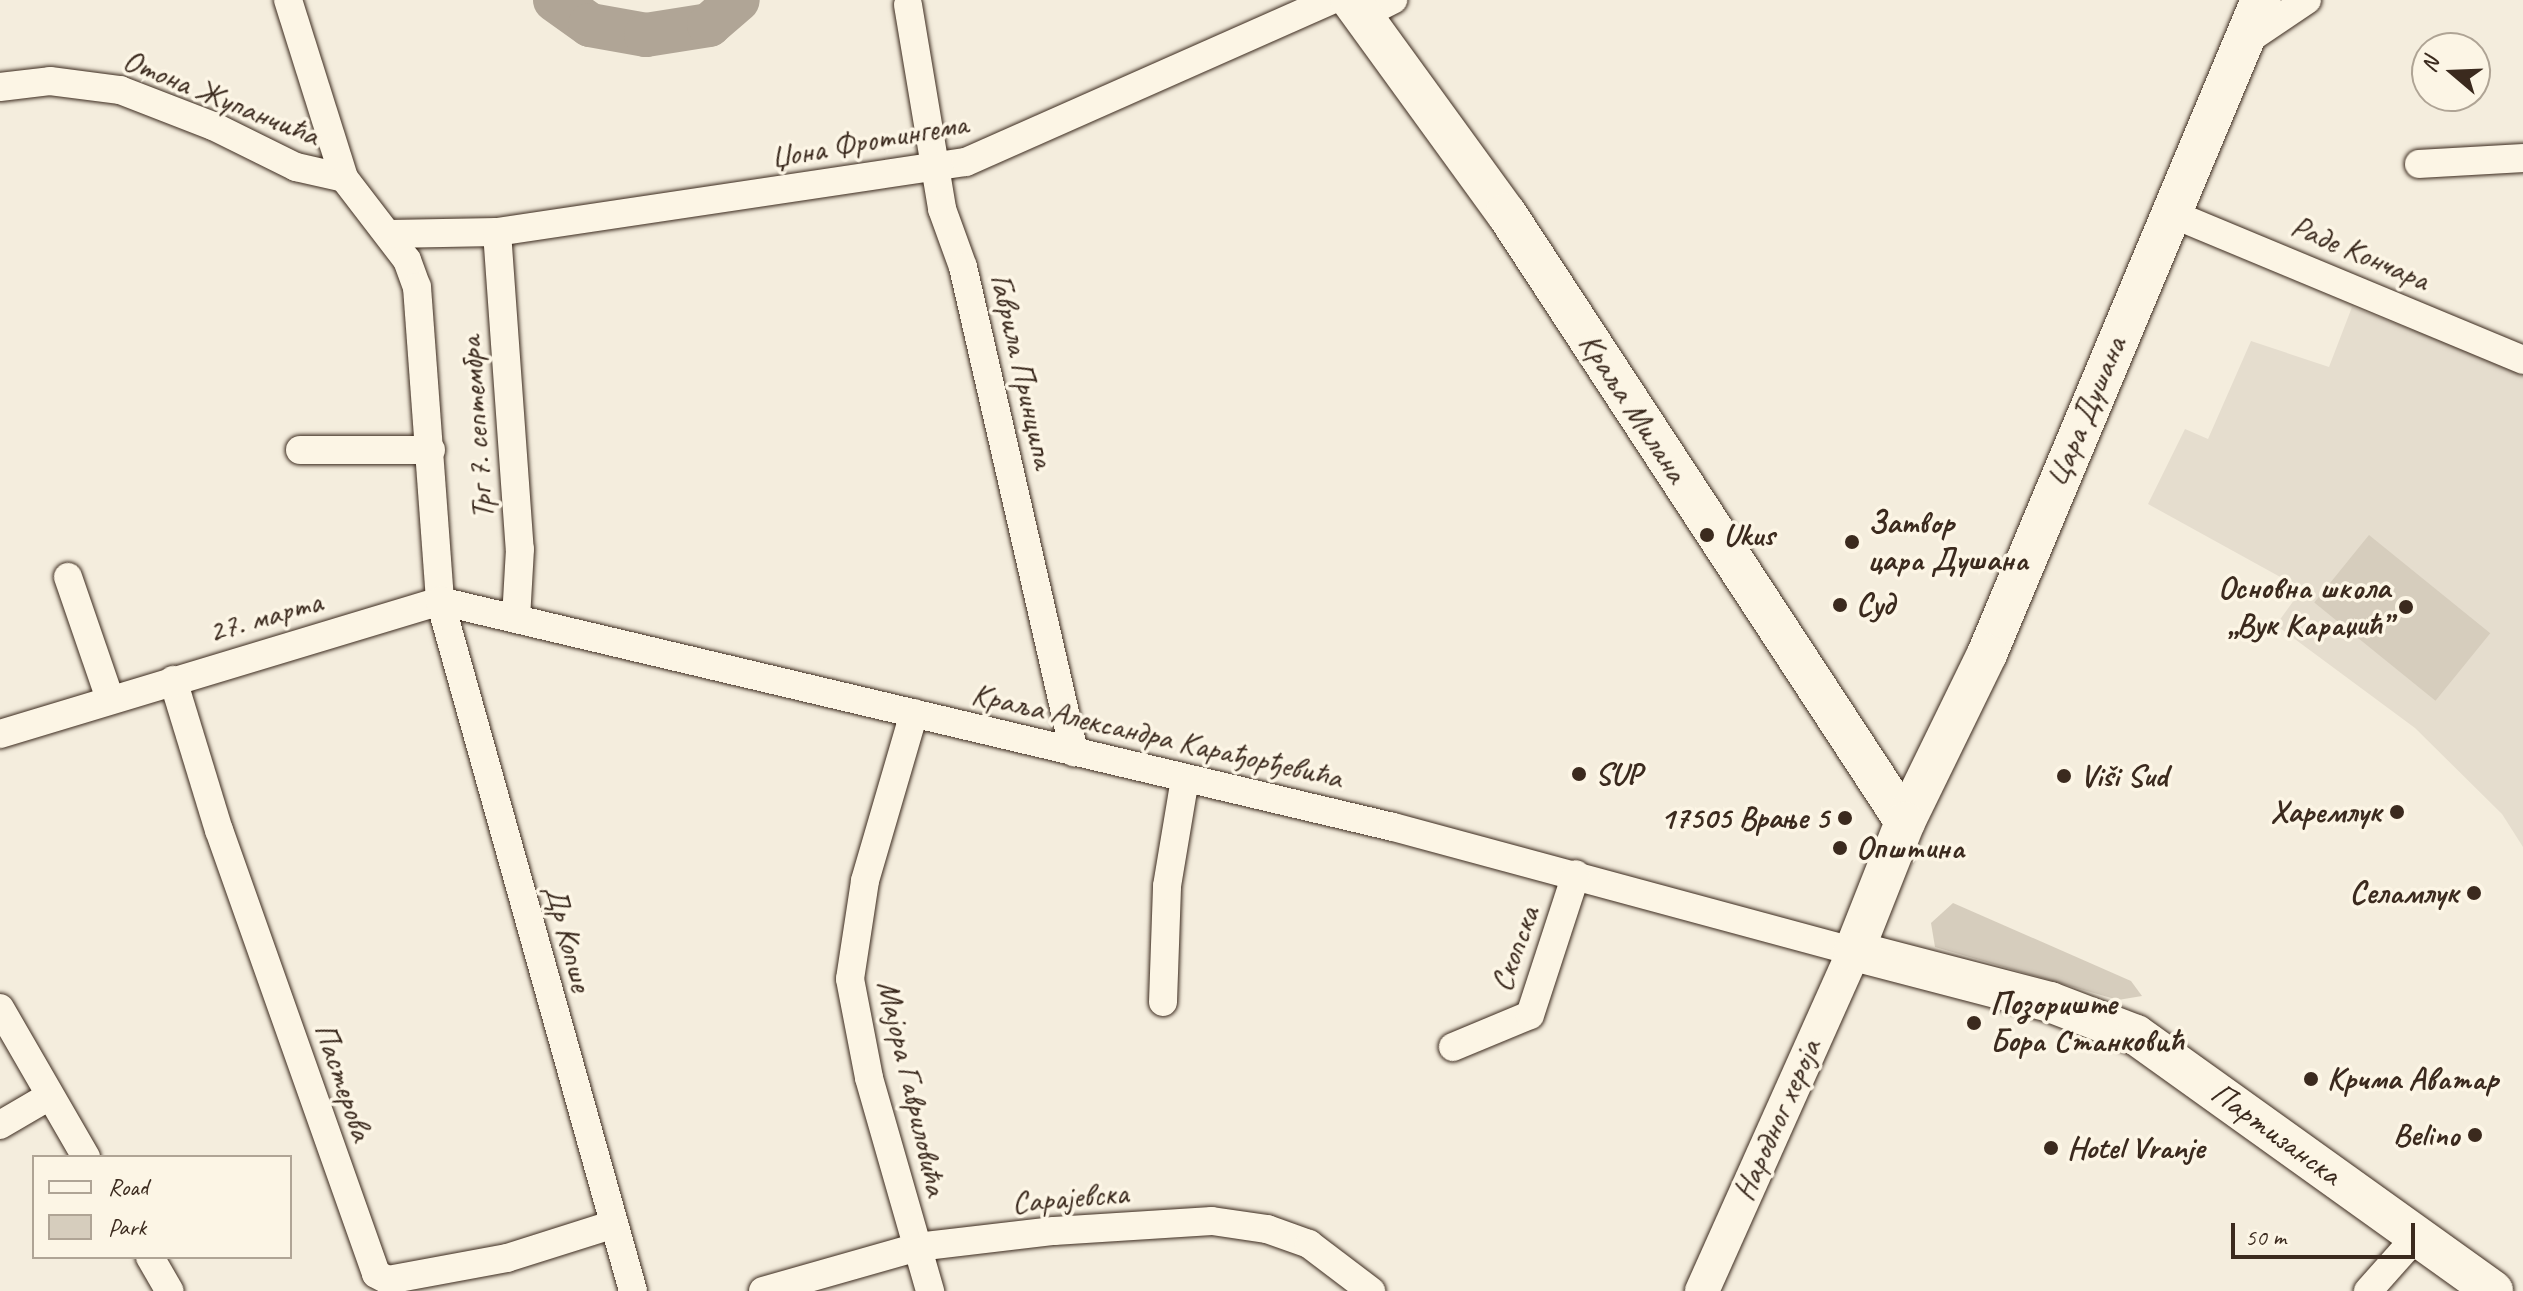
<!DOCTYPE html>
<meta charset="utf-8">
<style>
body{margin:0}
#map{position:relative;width:2523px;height:1291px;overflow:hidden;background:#f4eddd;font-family:Caveat,sans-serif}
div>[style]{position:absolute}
.built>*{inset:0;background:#e5ddce}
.green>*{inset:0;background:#d6cdbd;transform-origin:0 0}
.river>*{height:44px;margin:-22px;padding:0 22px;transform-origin:22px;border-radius:22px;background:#b0a596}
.roads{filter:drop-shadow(0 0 2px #3b2a1e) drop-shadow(0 0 2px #3b2a1e)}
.minor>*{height:28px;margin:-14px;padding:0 14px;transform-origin:14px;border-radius:14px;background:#fcf5e5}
.tertiary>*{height:34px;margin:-17px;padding:0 17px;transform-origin:17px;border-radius:17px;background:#fcf5e5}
.secondary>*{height:40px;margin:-20px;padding:0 20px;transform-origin:20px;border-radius:20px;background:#fcf5e5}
.dots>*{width:22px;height:22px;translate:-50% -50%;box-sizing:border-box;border:4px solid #fcf5e5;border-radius:50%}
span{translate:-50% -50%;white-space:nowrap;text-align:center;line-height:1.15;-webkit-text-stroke:7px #fcf5e5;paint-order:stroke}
.street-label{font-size:32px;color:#3b2a1e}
.poi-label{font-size:32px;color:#3b2a1e;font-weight:700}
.left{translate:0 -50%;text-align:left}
.right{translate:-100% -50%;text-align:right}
.legend{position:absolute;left:32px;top:1155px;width:260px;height:104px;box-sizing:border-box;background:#fcf5e5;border:2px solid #afa495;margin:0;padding:10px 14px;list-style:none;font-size:24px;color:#3b2a1e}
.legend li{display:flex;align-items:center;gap:16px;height:40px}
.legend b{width:40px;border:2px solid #afa495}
.north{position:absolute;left:2411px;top:32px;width:80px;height:80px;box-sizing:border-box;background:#fcf5e5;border:2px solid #afa495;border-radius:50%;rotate:289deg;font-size:22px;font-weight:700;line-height:32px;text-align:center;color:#3b2a1e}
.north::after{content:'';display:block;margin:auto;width:28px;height:36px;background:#3b2a1e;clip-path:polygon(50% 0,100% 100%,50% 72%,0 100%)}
.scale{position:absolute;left:2231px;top:1223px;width:184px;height:36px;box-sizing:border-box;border:4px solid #3b2a1e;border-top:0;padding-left:10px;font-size:24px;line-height:28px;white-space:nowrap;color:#3b2a1e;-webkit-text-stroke:6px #fcf5e5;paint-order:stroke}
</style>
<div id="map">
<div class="built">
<i style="clip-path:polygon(2352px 307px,2523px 372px,2523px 847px,2502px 814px,2415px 728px,2276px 625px,2302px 589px,2148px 504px,2185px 429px,2208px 439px,2251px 341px,2329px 367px)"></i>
</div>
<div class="green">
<i style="left:2369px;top:535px;width:156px;height:87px;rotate:39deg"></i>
<i style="clip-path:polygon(1953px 903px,2131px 981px,2142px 996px,2118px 1000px,1935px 947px,1931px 923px)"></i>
</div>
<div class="river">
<i style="left:555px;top:0;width:43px;rotate:35.5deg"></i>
<i style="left:590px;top:25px;width:57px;rotate:10.1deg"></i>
<i style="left:646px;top:35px;width:64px;rotate:-9deg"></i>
<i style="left:709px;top:25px;width:38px;rotate:-41deg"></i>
</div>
<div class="roads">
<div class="minor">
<i style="left:288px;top:0;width:187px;rotate:72.5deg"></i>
<i style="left:908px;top:5px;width:207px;rotate:80.5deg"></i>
<i style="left:942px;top:209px;width:62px;rotate:70.1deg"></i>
<i style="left:963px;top:267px;width:498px;rotate:77.1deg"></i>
<i style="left:1363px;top:15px;width:34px;rotate:-27deg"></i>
<i style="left:2243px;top:43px;width:77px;rotate:-33.9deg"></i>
<i style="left:0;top:87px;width:50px;rotate:-6.8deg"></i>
<i style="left:50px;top:81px;width:71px;rotate:7.3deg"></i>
<i style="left:120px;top:90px;width:100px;rotate:21.2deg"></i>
<i style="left:213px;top:126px;width:93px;rotate:26.3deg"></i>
<i style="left:296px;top:167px;width:49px;rotate:12.9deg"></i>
<i style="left:344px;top:178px;width:103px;rotate:52.5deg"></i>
<i style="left:407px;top:260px;width:29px;rotate:70deg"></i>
<i style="left:417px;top:287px;width:315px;rotate:85.8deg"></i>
<i style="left:440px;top:601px;width:716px;rotate:74.37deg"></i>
<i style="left:2419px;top:164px;width:104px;rotate:-3.3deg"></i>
<i style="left:2170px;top:213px;width:382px;rotate:22.6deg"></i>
<i style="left:497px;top:232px;width:318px;rotate:85.9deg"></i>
<i style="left:520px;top:549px;width:70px;rotate:93.3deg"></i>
<i style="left:389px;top:234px;width:108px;rotate:-1.1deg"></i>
<i style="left:497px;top:232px;width:474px;rotate:-8.5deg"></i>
<i style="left:966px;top:162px;width:399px;rotate:-23.9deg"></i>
<i style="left:300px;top:450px;width:131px"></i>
<i style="left:68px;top:577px;width:129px;rotate:71deg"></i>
<i style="left:173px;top:680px;width:157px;rotate:73deg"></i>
<i style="left:219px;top:830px;width:471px;rotate:70.5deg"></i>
<i style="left:376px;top:1274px;width:13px;rotate:27deg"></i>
<i style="left:388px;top:1280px;width:121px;rotate:-10.5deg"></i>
<i style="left:507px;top:1258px;width:109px;rotate:-17.6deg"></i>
<i style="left:914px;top:713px;width:175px;rotate:106.3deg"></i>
<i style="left:865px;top:881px;width:99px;rotate:98.7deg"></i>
<i style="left:850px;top:979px;width:101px;rotate:79.1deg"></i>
<i style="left:869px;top:1078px;width:222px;rotate:74deg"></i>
<i style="left:0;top:734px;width:460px;rotate:-16.8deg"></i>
<i style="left:440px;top:601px;width:979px;rotate:13.34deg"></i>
<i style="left:1393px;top:827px;width:477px;rotate:15.1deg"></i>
<i style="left:1163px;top:1002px;width:116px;rotate:-88deg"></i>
<i style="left:1167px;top:886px;width:109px;rotate:-80.5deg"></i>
<i style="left:0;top:1008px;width:172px;rotate:60deg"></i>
<i style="left:1453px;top:1047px;width:83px;rotate:-22.6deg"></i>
<i style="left:1530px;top:1015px;width:148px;rotate:-71.9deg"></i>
<i style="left:0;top:1125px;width:56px;rotate:-30.3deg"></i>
<i style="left:150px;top:1257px;width:39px;rotate:60deg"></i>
<i style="left:763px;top:1291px;width:160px;rotate:-15.9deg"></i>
<i style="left:917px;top:1247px;width:138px;rotate:-6.7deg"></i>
<i style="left:1054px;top:1231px;width:158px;rotate:-3.6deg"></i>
<i style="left:1212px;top:1221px;width:56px;rotate:8.3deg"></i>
<i style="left:1267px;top:1229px;width:45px;rotate:19.7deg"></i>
<i style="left:1309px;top:1244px;width:78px;rotate:37.2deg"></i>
<i style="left:2368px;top:1291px;width:74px;rotate:-48.3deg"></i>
</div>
<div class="tertiary">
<i style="left:1702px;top:1291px;width:372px;rotate:-65.9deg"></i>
</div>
<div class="secondary">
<i style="left:1351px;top:0;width:263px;rotate:54deg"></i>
<i style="left:1506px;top:213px;width:728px;rotate:56.77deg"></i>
<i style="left:2261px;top:0;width:709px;rotate:112.73deg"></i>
<i style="left:1987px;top:654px;width:187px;rotate:116deg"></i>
<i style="left:1905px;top:822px;width:139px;rotate:111.6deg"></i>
<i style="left:1854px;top:951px;width:203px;rotate:14.6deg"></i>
<i style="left:2050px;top:1002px;width:92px;rotate:21deg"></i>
<i style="left:2136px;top:1035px;width:439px;rotate:35.6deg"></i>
</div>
</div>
<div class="dots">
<i style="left:1707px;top:535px;background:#3b2a1e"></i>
<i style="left:1852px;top:542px;background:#3b2a1e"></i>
<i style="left:1840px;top:605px;background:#3b2a1e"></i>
<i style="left:2406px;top:607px;background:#3b2a1e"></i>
<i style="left:1579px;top:774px;background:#3b2a1e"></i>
<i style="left:2064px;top:776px;background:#3b2a1e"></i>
<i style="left:2397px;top:812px;background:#3b2a1e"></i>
<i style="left:1845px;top:818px;background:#3b2a1e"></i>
<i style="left:1840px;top:848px;background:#3b2a1e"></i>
<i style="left:2474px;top:893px;background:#3b2a1e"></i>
<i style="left:1974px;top:1023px;background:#3b2a1e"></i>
<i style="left:2311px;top:1079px;background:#3b2a1e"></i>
<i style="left:2475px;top:1135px;background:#3b2a1e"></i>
<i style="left:2051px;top:1148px;background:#3b2a1e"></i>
</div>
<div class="street-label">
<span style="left:221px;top:98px;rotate:22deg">Отона Жупанчића</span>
<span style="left:869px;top:141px;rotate:-10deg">Џона Фротингема</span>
<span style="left:2360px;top:253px;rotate:23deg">Раде Кончара</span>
<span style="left:1022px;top:371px;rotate:77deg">Гаврила Принципа</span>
<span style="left:1633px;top:408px;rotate:57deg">Краља Милана</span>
<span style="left:2086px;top:412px;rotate:-67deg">Цара Душана</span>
<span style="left:477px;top:428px;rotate:-94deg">Трг 7. септембра</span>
<span style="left:265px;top:617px;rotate:-16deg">27. марта</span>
<span style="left:1157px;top:736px;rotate:13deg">Краља Александра Карађорђевића</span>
<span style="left:568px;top:938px;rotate:75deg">Др Копше</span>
<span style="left:1515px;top:949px;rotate:-70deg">Скопска</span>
<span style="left:343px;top:1082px;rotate:71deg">Пастерова</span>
<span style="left:912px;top:1088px;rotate:77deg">Мајора Гавриловића</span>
<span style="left:1777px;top:1120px;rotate:-66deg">Народног хероја</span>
<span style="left:2276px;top:1134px;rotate:36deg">Партизанска</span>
<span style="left:1070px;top:1198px;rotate:-5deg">Сарајевска</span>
</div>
<div class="poi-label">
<span class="left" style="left:1868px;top:542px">Затвор<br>цара Душана</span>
<span class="left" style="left:1723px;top:535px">Ukus</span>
<span class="right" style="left:2390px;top:607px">Основна школа<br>„Вук Караџић”</span>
<span class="left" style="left:1856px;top:605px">Суд</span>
<span class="left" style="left:1595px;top:774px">SUP</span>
<span class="left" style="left:2080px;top:776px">Viši Sud</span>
<span class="right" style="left:2381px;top:812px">Харемлук</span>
<span class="right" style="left:1829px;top:818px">17505 Врање 5</span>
<span class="left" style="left:1856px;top:848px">Општина</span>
<span class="right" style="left:2458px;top:893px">Селамлук</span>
<span class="left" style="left:1990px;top:1023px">Позориште<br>Бора Станковић</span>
<span class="left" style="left:2327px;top:1079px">Крчма Аватар</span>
<span class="right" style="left:2459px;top:1135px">Belino</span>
<span class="left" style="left:2067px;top:1148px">Hotel Vranje</span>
</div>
<ul class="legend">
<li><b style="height:10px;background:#fcf5e5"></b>Road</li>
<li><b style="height:22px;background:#d6cdbd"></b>Park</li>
</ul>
<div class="north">N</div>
<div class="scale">50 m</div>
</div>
